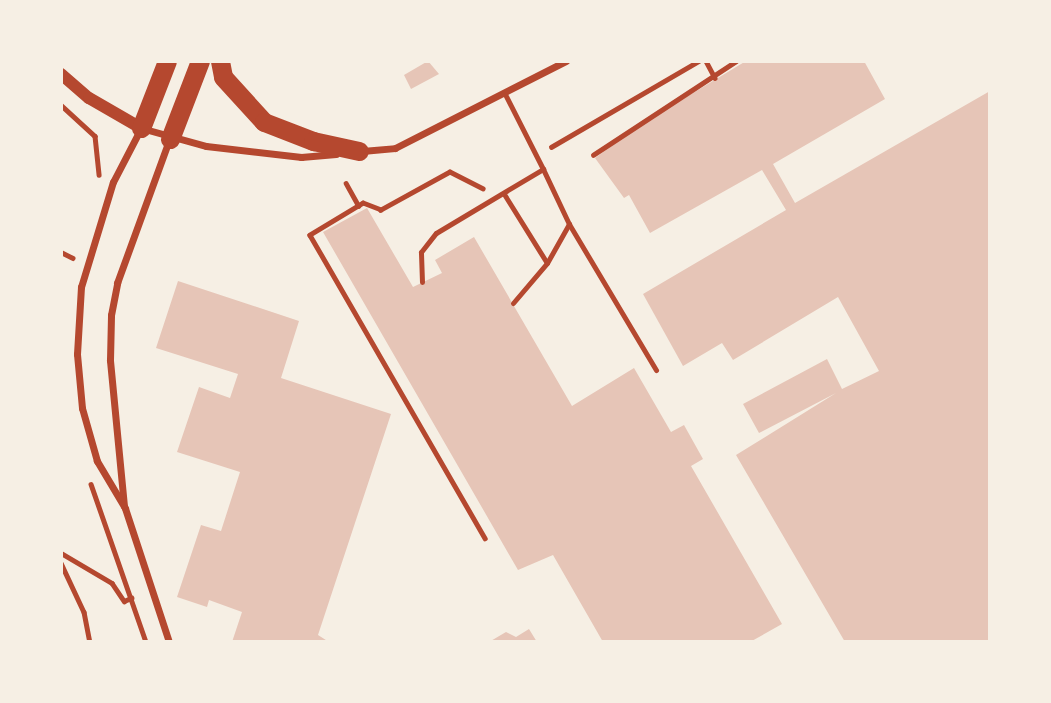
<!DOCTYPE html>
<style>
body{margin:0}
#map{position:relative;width:1051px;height:703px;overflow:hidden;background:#f6efe4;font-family:"Roboto Condensed",sans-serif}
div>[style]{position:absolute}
.building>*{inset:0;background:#e6c5b7}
.path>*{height:4.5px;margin:-2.25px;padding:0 2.25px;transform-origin:2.25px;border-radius:2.25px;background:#b5482f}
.service>*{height:5px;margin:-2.5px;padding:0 2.5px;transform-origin:2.5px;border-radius:2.5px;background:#b5482f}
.minor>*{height:7px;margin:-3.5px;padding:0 3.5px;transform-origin:3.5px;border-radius:3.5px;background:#b5482f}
.tertiary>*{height:12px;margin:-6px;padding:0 6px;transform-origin:6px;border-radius:6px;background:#b5482f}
.trunk>*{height:19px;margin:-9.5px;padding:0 9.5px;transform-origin:9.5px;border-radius:9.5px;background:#b5482f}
span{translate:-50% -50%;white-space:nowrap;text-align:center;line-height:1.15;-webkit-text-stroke:6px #f6efe4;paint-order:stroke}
.frame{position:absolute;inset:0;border:63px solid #f6efe4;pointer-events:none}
</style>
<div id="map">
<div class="building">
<i style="clip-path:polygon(428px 61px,439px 74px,411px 89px,404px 75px)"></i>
<i style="clip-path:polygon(746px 61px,864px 61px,885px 99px,773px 164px,795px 203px,990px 91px,990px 642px,845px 642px,736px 455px,836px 393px,759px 433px,743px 404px,827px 359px,842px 389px,879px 371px,838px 297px,733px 360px,722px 343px,683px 366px,643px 294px,786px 210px,762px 170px,650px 233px,629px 195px,624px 198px,595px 158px,645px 122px)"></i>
<i style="clip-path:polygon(367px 208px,413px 287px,442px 273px,435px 260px,474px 237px,572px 406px,634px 368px,671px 432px,684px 425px,703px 459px,691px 466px,782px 624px,750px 642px,603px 642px,553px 555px,518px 570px,323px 232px)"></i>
<i style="clip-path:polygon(178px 281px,299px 321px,281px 378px,391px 414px,318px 635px,329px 642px,232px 642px,242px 612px,209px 600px,207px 607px,177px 597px,201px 525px,221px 531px,240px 472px,177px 452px,199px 387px,230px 398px,238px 374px,156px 348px)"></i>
<i style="clip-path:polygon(529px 629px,537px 642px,489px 642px,506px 632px,516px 637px)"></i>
</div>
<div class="path">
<i style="left:706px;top:61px;width:19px;rotate:62deg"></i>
<i style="left:61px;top:105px;width:46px;rotate:42.4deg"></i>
<i style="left:95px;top:136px;width:39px;rotate:84deg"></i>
<i style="left:551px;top:147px;width:171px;rotate:-30.2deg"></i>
<i style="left:593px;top:155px;width:171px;rotate:-33.3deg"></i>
<i style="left:346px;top:183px;width:26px;rotate:61deg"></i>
<i style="left:483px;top:189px;width:37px;rotate:-153deg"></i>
<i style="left:450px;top:172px;width:79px;rotate:151.2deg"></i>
<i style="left:381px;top:210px;width:19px;rotate:-159deg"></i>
<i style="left:363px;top:203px;width:62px;rotate:148.9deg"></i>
<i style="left:310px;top:235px;width:350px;rotate:60deg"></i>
<i style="left:61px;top:252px;width:13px;rotate:27deg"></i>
<i style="left:91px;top:484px;width:167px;rotate:70.8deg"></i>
<i style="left:61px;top:553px;width:59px;rotate:30.5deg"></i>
<i style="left:112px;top:583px;width:22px;rotate:56deg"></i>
<i style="left:124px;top:601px;width:8px;rotate:-23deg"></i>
<i style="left:61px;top:563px;width:54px;rotate:64.9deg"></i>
<i style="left:84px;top:612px;width:31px;rotate:79deg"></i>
</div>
<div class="service">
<i style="left:504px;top:194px;width:81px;rotate:58.1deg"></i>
<i style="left:569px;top:224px;width:170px;rotate:59.2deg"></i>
<i style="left:422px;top:282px;width:30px;rotate:-92deg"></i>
<i style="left:421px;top:252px;width:24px;rotate:-52deg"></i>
<i style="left:436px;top:233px;width:125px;rotate:-30.9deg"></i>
<i style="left:543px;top:169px;width:84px;rotate:-116.9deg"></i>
<i style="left:513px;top:303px;width:52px;rotate:-49.6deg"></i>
<i style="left:547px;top:263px;width:45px;rotate:-60.6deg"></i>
<i style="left:569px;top:224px;width:61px;rotate:-115.3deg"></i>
</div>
<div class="minor">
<i style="left:362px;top:151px;width:33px;rotate:-5deg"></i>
<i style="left:395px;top:148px;width:192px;rotate:-27deg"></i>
<i style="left:124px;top:506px;width:147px;rotate:-95.5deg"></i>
<i style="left:110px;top:360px;width:45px;rotate:-88.7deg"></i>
<i style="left:111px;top:315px;width:33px;rotate:-79deg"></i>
<i style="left:117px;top:283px;width:152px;rotate:-70deg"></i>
<i style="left:169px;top:642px;width:141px;rotate:-108.2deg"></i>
<i style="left:125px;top:508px;width:55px;rotate:-120.8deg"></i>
<i style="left:97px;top:461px;width:55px;rotate:-105.8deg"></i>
<i style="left:82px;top:408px;width:54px;rotate:-95.3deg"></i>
<i style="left:77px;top:354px;width:67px;rotate:-86.6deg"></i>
<i style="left:81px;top:287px;width:110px;rotate:-73.1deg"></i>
<i style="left:113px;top:182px;width:61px;rotate:-62.6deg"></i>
<i style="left:141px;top:128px;width:67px;rotate:15.5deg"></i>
<i style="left:206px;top:146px;width:96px;rotate:6.6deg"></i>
<i style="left:301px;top:157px;width:35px;rotate:-5deg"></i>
</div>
<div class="tertiary">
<i style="left:61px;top:74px;width:37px;rotate:41deg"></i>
<i style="left:89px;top:98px;width:60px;rotate:30deg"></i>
</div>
<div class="trunk">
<i style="left:220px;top:61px;width:16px;rotate:79deg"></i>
<i style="left:223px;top:77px;width:61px;rotate:47.7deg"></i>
<i style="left:264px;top:122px;width:53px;rotate:21.2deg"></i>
<i style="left:313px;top:141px;width:47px;rotate:12.3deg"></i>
<i style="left:141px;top:128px;width:72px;rotate:-68.8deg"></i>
<i style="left:170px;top:139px;width:84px;rotate:-69deg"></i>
</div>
<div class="frame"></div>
</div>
